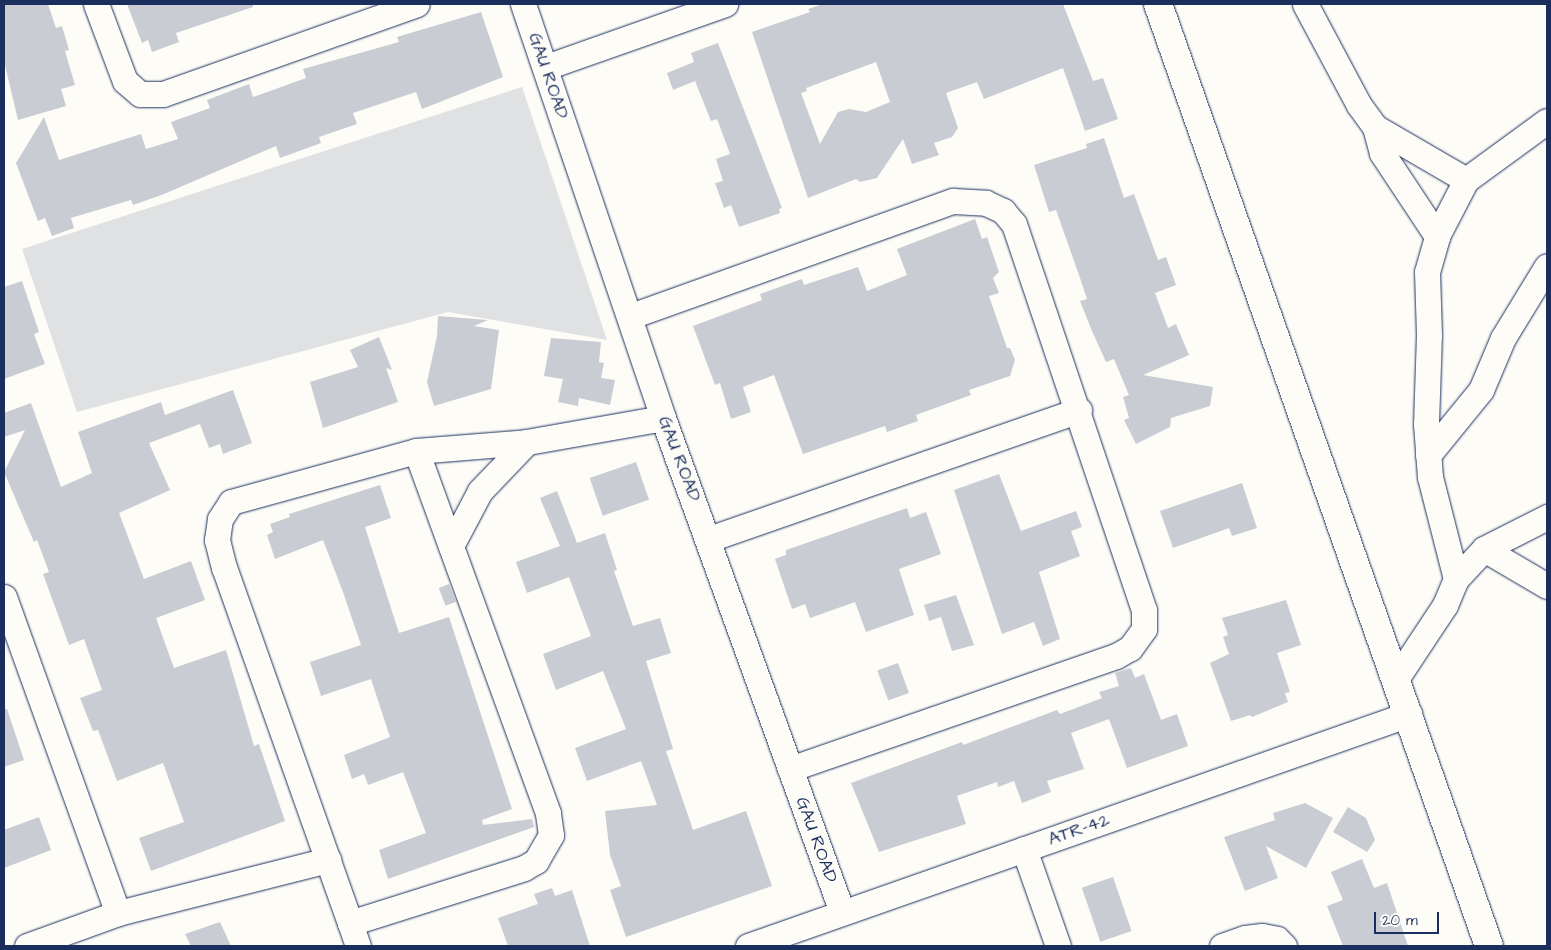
<!DOCTYPE html>
<style>
body{margin:0}
#map{position:relative;width:1551px;height:950px;overflow:hidden;background:#fdfcf7;font-family:"Architects Daughter",sans-serif}
div>[style]{position:absolute}
.green>*{inset:0;background:#e0e1e3}
.building>*{inset:0;background:#c9ccd3;transform-origin:0 0}
.roads{filter:drop-shadow(0 0 1px #1b2f5e) drop-shadow(0 0 1px #1b2f5e)}
.minor>*{height:25px;margin:-12.5px;padding:0 12.5px;transform-origin:12.5px;border-radius:12.5px;background:#fdfcf7}
.major>*{height:28px;margin:-14px;padding:0 14px;transform-origin:14px;border-radius:14px;background:#fdfcf7}
span{translate:-50% -50%;white-space:nowrap;text-align:center;line-height:1.15;-webkit-text-stroke:4px #fdfcf7;paint-order:stroke}
.street-label{font-size:18px;color:#1b2f5e}
.frame{position:absolute;inset:0;border:5px solid #1b2f5e;pointer-events:none}
.scale{position:absolute;left:1374px;top:912px;width:65px;height:22px;box-sizing:border-box;border:2px solid #1b2f5e;border-top:0;padding-left:6px;font-size:15px;line-height:18px;white-space:nowrap;color:#1b2f5e;-webkit-text-stroke:4px #fdfcf7;paint-order:stroke}
</style>
<div id="map">
<div class="green">
<i style="clip-path:polygon(522px 87px,607px 340px,448px 312px,77px 412px,22px 249px)"></i>
</div>
<div class="building">
<i style="clip-path:polygon(4px 4px,48px 4px,56px 28px,62px 26px,69px 50px,65px 51px,75px 85px,61px 89px,66px 106px,18px 120px,4px 61px)"></i>
<i style="clip-path:polygon(127px 4px,253px 4px,253px 7px,176px 33px,179px 42px,152px 52px,148px 40px,142px 43px)"></i>
<i style="clip-path:polygon(evenodd,823px 4px,1063px 4px,1093px 81px,1103px 78px,1118px 119px,1085px 131px,1063px 68px,984px 99px,977px 82px,946px 93px,958px 128px,952px 137px,934px 143px,939px 155px,912px 164px,903px 139px,877px 178px,860px 182px,856px 179px,808px 198px,752px 32px,810px 12px,808px 9px,823px 4px,876px 62px,890px 102px,866px 112px,849px 109px,838px 112px,820px 144px,801px 93px,807px 91px,806px 88px,876px 62px)"></i>
<i style="clip-path:polygon(481px 12px,503px 77px,422px 109px,416px 92px,353px 113px,357px 124px,319px 137px,321px 143px,280px 158px,276px 146px,164px 194px,133px 205px,131px 200px,71px 218px,74px 228px,52px 236px,45px 218px,38px 221px,16px 163px,44px 117px,59px 160px,141px 134px,146px 149px,178px 139px,171px 122px,210px 108px,207px 100px,249px 84px,253px 97px,306px 78px,303px 69px,399px 42px,397px 37px)"></i>
<i style="clip-path:polygon(718px 43px,782px 208px,779px 209px,780px 213px,739px 227px,731px 205px,724px 208px,715px 183px,723px 181px,716px 159px,730px 154px,717px 119px,711px 121px,695px 81px,673px 90px,667px 73px,694px 62px,691px 53px)"></i>
<i style="clip-path:polygon(1104px 138px,1124px 198px,1134px 194px,1158px 260px,1166px 257px,1176px 285px,1155px 293px,1168px 328px,1176px 324px,1189px 355px,1143px 375px,1213px 387px,1210px 406px,1171px 418px,1170px 427px,1136px 444px,1124px 420px,1129px 418px,1123px 397px,1129px 395px,1114px 359px,1106px 362px,1092px 331px,1080px 301px,1087px 299px,1079px 275px,1056px 210px,1049px 212px,1034px 165px,1087px 148px,1086px 144px)"></i>
<i style="clip-path:polygon(975px 219px,982px 239px,987px 237px,999px 272px,993px 278px,999px 293px,989px 296px,1007px 348px,1010px 348px,1015px 360px,1010px 376px,969px 390px,971px 395px,916px 415px,918px 421px,887px 432px,885px 426px,803px 454px,774px 375px,743px 387px,751px 412px,731px 419px,720px 383px,715px 385px,693px 326px,762px 300px,760px 294px,802px 279px,804px 285px,858px 267px,867px 291px,907px 275px,897px 249px)"></i>
<i style="clip-path:polygon(22px 281px,39px 332px,34px 334px,45px 364px,4px 379px,4px 287px)"></i>
<i style="clip-path:polygon(438px 316px,488px 320px,474px 326px,499px 330px,491px 389px,434px 406px,427px 382px,437px 336px)"></i>
<i style="clip-path:polygon(379px 337px,392px 370px,386px 368px,398px 402px,323px 428px,310px 382px,358px 367px,350px 350px)"></i>
<i style="clip-path:polygon(551px 338px,601px 342px,599px 362px,604px 363px,601px 378px,615px 380px,610px 405px,579px 398px,578px 406px,558px 402px,563px 379px,544px 376px)"></i>
<i style="clip-path:polygon(233px 390px,252px 443px,223px 454px,220px 444px,209px 448px,200px 424px,149px 443px,170px 490px,119px 513px,144px 579px,191px 561px,205px 600px,156px 618px,174px 668px,226px 650px,254px 746px,259px 744px,285px 821px,151px 871px,139px 838px,184px 822px,163px 763px,117px 781px,98px 730px,93px 731px,80px 698px,102px 690px,84px 639px,69px 645px,43px 574px,49px 572px,37px 540px,34px 542px,4px 472px,25px 430px,4px 437px,4px 413px,31px 403px,61px 487px,92px 473px,78px 432px,161px 402px,165px 415px)"></i>
<i style="left:636px;top:462px;width:40px;height:49px;rotate:71deg"></i>
<i style="clip-path:polygon(999px 474px,1021px 531px,1076px 511px,1082px 527px,1071px 531px,1080px 556px,1039px 572px,1060px 639px,1043px 646px,1034px 622px,1002px 634px,954px 490px)"></i>
<i style="clip-path:polygon(1242px 483px,1257px 528px,1232px 536px,1229px 528px,1173px 548px,1160px 511px)"></i>
<i style="clip-path:polygon(380px 485px,391px 518px,365px 527px,399px 633px,449px 617px,512px 809px,482px 820px,483px 825px,532px 819px,534px 827px,388px 879px,379px 850px,426px 833px,403px 772px,368px 785px,364px 774px,352px 779px,344px 755px,390px 737px,371px 679px,321px 696px,310px 662px,361px 645px,343px 592px,323px 540px,275px 559px,267px 535px,273px 532px,270px 524px,290px 517px,289px 514px)"></i>
<i style="clip-path:polygon(557px 491px,577px 543px,605px 533px,617px 570px,614px 571px,633px 626px,660px 618px,671px 653px,646px 661px,673px 749px,666px 751px,693px 830px,746px 811px,772px 886px,626px 937px,610px 890px,621px 886px,610px 855px,605px 811px,657px 805px,641px 761px,587px 781px,575px 748px,626px 729px,603px 671px,556px 690px,543px 654px,591px 636px,569px 577px,527px 593px,516px 562px,560px 546px,540px 498px)"></i>
<i style="clip-path:polygon(907px 508px,910px 518px,926px 512px,941px 554px,899px 569px,914px 615px,866px 632px,855px 602px,810px 618px,805px 604px,792px 609px,775px 559px,786px 555px,786px 550px)"></i>
<i style="left:449px;top:584px;width:19px;height:11px;rotate:69deg"></i>
<i style="clip-path:polygon(956px 595px,974px 645px,952px 651px,941px 617px,929px 621px,924px 605px)"></i>
<i style="clip-path:polygon(1286px 600px,1301px 645px,1277px 653px,1290px 692px,1285px 693px,1288px 702px,1252px 717px,1250px 715px,1231px 721px,1210px 663px,1229px 654px,1223px 637px,1228px 635px,1222px 618px)"></i>
<i style="left:898px;top:663px;width:32px;height:22px;rotate:70deg"></i>
<i style="clip-path:polygon(1131px 668px,1135px 678px,1144px 674px,1161px 720px,1177px 714px,1188px 746px,1127px 768px,1109px 719px,1071px 733px,1084px 769px,1047px 781px,1051px 792px,1022px 803px,1014px 781px,998px 787px,997px 782px,957px 796px,966px 824px,879px 852px,851px 783px,962px 742px,963px 745px,1057px 710px,1060px 714px,1102px 698px,1099px 692px,1119px 686px,1115px 673px)"></i>
<i style="clip-path:polygon(4px 709px,7px 709px,24px 760px,4px 767px)"></i>
<i style="clip-path:polygon(1305px 803px,1333px 818px,1306px 868px,1266px 846px,1278px 878px,1245px 891px,1224px 837px,1275px 820px,1273px 813px)"></i>
<i style="clip-path:polygon(1348px 807px,1366px 818px,1375px 840px,1367px 852px,1333px 832px)"></i>
<i style="clip-path:polygon(39px 817px,51px 850px,4px 868px,4px 830px)"></i>
<i style="clip-path:polygon(1362px 859px,1374px 888px,1387px 883px,1408px 946px,1343px 946px,1327px 906px,1343px 900px,1331px 872px)"></i>
<i style="left:1113px;top:877px;width:57px;height:33px;rotate:71deg"></i>
<i style="clip-path:polygon(552px 888px,555px 896px,572px 890px,590px 946px,508px 946px,498px 918px,538px 904px,534px 894px)"></i>
<i style="clip-path:polygon(220px 922px,231px 946px,191px 946px,185px 934px)"></i>
</div>
<div class="roads">
<div class="minor">
<i style="left:96px;top:4px;width:82px;rotate:69.4deg"></i>
<i style="left:125px;top:81px;width:20px;rotate:41deg"></i>
<i style="left:140px;top:94px;width:23px"></i>
<i style="left:163px;top:94px;width:269px;rotate:-19.5deg"></i>
<i style="left:523px;top:4px;width:437px;rotate:71.3deg"></i>
<i style="left:663px;top:418px;width:525px;rotate:70.08deg"></i>
<i style="left:1305px;top:4px;width:115px;rotate:61.9deg"></i>
<i style="left:1359px;top:105px;width:27px;rotate:54deg"></i>
<i style="left:1375px;top:127px;width:27px;rotate:75deg"></i>
<i style="left:1382px;top:153px;width:100px;rotate:56.5deg"></i>
<i style="left:546px;top:67px;width:190px;rotate:-19.4deg"></i>
<i style="left:1375px;top:127px;width:105px;rotate:30.2deg"></i>
<i style="left:631px;top:316px;width:342px;rotate:-19.7deg"></i>
<i style="left:953px;top:201px;width:33px;rotate:3deg"></i>
<i style="left:986px;top:203px;width:19px;rotate:25deg"></i>
<i style="left:1003px;top:211px;width:17px;rotate:50deg"></i>
<i style="left:1014px;top:224px;width:407px;rotate:71.4deg"></i>
<i style="left:1144px;top:610px;width:19px;rotate:90deg"></i>
<i style="left:1144px;top:629px;width:24px;rotate:126deg"></i>
<i style="left:1130px;top:648px;width:16px;rotate:150deg"></i>
<i style="left:1116px;top:656px;width:345px;rotate:160.9deg"></i>
<i style="left:1428px;top:455px;width:84px;rotate:-50.8deg"></i>
<i style="left:1481px;top:390px;width:56px;rotate:-67.1deg"></i>
<i style="left:1503px;top:338px;width:84px;rotate:-58.6deg"></i>
<i style="left:709px;top:539px;width:392px;rotate:-19.2deg"></i>
<i style="left:451px;top:546px;width:62px;rotate:-62.2deg"></i>
<i style="left:480px;top:491px;width:68px;rotate:-46.2deg"></i>
<i style="left:1484px;top:549px;width:73px;rotate:30.4deg"></i>
<i style="left:1456px;top:579px;width:41px;rotate:-47deg"></i>
<i style="left:1484px;top:549px;width:71px;rotate:-26.9deg"></i>
<i style="left:4px;top:597px;width:336px;rotate:70.2deg"></i>
<i style="left:1396px;top:679px;width:89px;rotate:-56.5deg"></i>
<i style="left:1445px;top:605px;width:28px;rotate:-67deg"></i>
<i style="left:1456px;top:579px;width:105px;rotate:-104.3deg"></i>
<i style="left:1430px;top:477px;width:53px;rotate:-94.3deg"></i>
<i style="left:1426px;top:424px;width:89px;rotate:-88.1deg"></i>
<i style="left:1429px;top:335px;width:63px;rotate:-91.8deg"></i>
<i style="left:1427px;top:272px;width:37px;rotate:-74deg"></i>
<i style="left:1437px;top:236px;width:63px;rotate:-62.6deg"></i>
<i style="left:1466px;top:180px;width:100px;rotate:-36.1deg"></i>
<i style="left:1024px;top:849px;width:103px;rotate:70.7deg"></i>
<i style="left:350px;top:923px;width:377px;rotate:-109.5deg"></i>
<i style="left:224px;top:568px;width:29px;rotate:-104deg"></i>
<i style="left:217px;top:540px;width:21px;rotate:-82deg"></i>
<i style="left:220px;top:519px;width:20px;rotate:-57deg"></i>
<i style="left:231px;top:502px;width:192px;rotate:-15.4deg"></i>
<i style="left:416px;top:451px;width:111px;rotate:-4.6deg"></i>
<i style="left:527px;top:442px;width:138px;rotate:-10deg"></i>
<i style="left:27px;top:946px;width:97px;rotate:-19.9deg"></i>
<i style="left:118px;top:913px;width:217px;rotate:-14.2deg"></i>
<i style="left:358px;top:946px;width:24px;rotate:-109deg"></i>
<i style="left:350px;top:923px;width:182px;rotate:-17.5deg"></i>
<i style="left:524px;top:868px;width:14px;rotate:-30deg"></i>
<i style="left:536px;top:861px;width:30px;rotate:-60deg"></i>
<i style="left:551px;top:835px;width:22px;rotate:-98deg"></i>
<i style="left:548px;top:813px;width:385px;rotate:-110deg"></i>
<i style="left:748px;top:946px;width:701px;rotate:-19.34deg"></i>
<i style="left:1222px;top:946px;width:24px;rotate:-19deg"></i>
<i style="left:1245px;top:938px;width:17px;rotate:-7deg"></i>
<i style="left:1262px;top:936px;width:15px;rotate:11deg"></i>
<i style="left:1277px;top:939px;width:10px;rotate:45deg"></i>
</div>
<div class="major">
<i style="left:1158px;top:4px;width:998px;rotate:70.64deg"></i>
</div>
</div>
<div class="street-label">
<span style="left:548px;top:76px;rotate:71deg">GAU ROAD</span>
<span style="left:679px;top:459px;rotate:69deg">GAU ROAD</span>
<span style="left:1079px;top:830px;rotate:-19deg">ATR-42</span>
<span style="left:816px;top:840px;rotate:70deg">GAU ROAD</span>
</div>
<div class="frame"></div>
<div class="scale">20 m</div>
</div>
